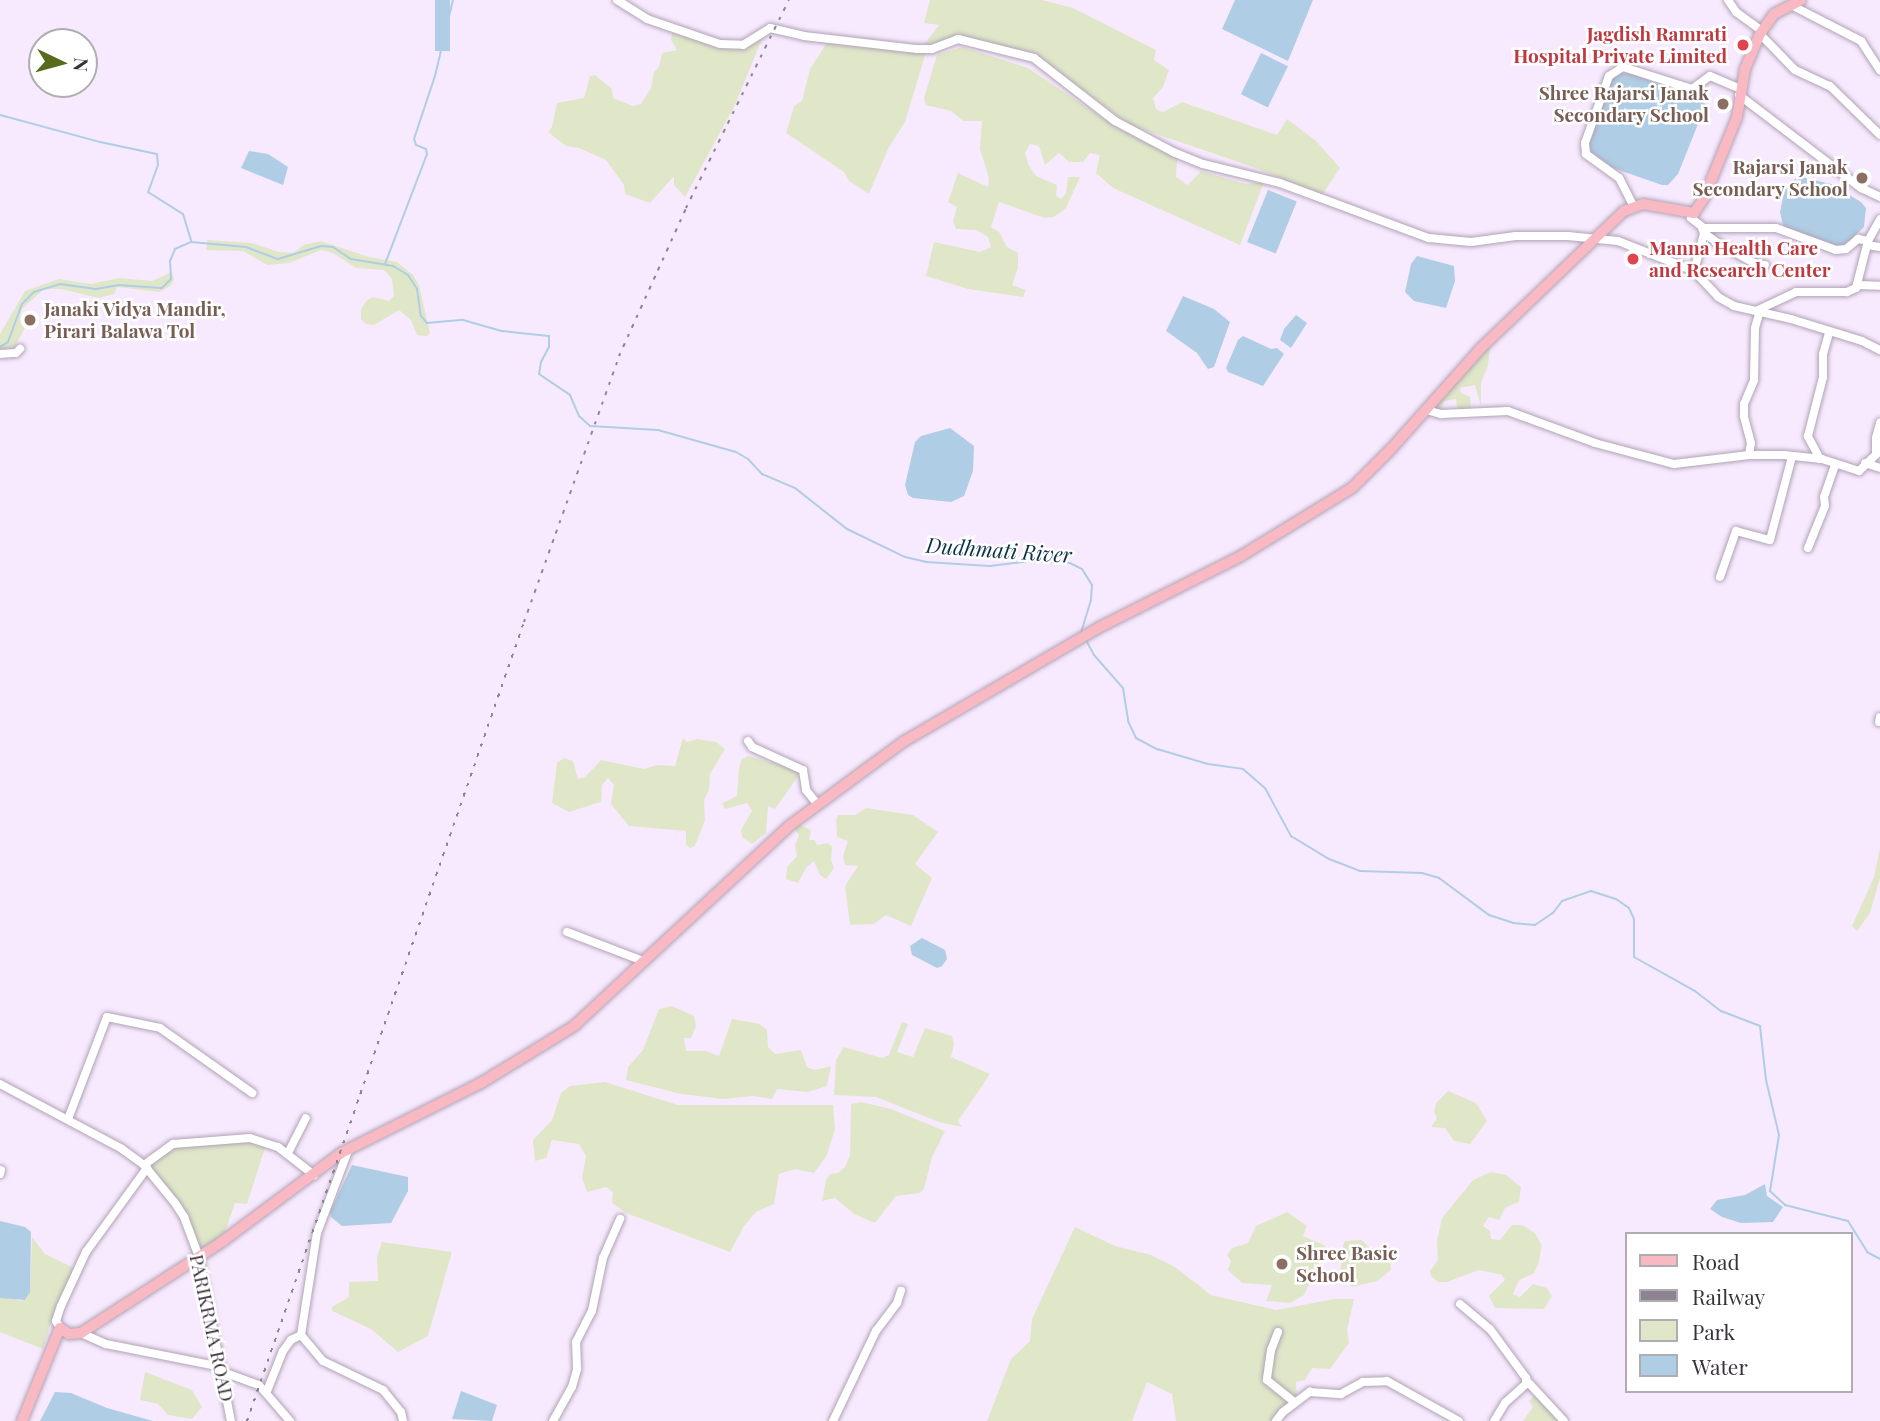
<!DOCTYPE html>
<style>
body{margin:0}
#map{position:relative;width:1880px;height:1421px;overflow:hidden;background:#f8eafe;font-family:"Playfair Display",serif}
div>[style]{position:absolute}
.green>*{inset:0;background:#dfe7c8}
.water>*{inset:0;background:#afcde4;transform-origin:0 0}
.stream>*{height:2px;margin:-1px;padding:0 1px;transform-origin:1px;border-radius:1px;background:#afcde4}
.roads{filter:drop-shadow(0 0 2px #b0a3b5) drop-shadow(0 0 2px #b0a3b5)}
.minor>*{height:8px;margin:-4px;padding:0 4px;transform-origin:4px;border-radius:4px;background:#fff}
.major>*{height:10px;margin:-5px;padding:0 5px;transform-origin:5px;border-radius:5px;background:#f8b9c2}
.rail>*{height:2px;margin-top:-1px;transform-origin:0;background:repeating-linear-gradient(90deg,#8d8391 0 3.5px,transparent 0 10.5px)}
.dots>*{width:19px;height:19px;translate:-50% -50%;box-sizing:border-box;border:4px solid #fff;border-radius:50%}
span{translate:-50% -50%;white-space:nowrap;text-align:center;line-height:1.15;-webkit-text-stroke:5px #fff;paint-order:stroke}
.health-label{font-size:19px;color:#be3a42;font-weight:700}
.right{translate:-100% -50%;text-align:right}
.left{translate:0 -50%;text-align:left}
.education-label{font-size:19px;color:#785e54;font-weight:700}
.street-label{font-size:19px;color:#38323a}
.water-label{font-size:21px;color:#0a3048;font-style:italic}
.legend{position:absolute;left:1625px;top:1232px;width:228px;height:161px;box-sizing:border-box;background:#fff;border:2px solid #afadb0;margin:0;padding:9px 12px;list-style:none;font-size:21px;color:#38323a}
.legend li{display:flex;align-items:center;gap:14px;height:35px}
.legend b{width:35px;border:2px solid #afadb0}
.north{position:absolute;left:28px;top:28px;width:70px;height:70px;box-sizing:border-box;background:#fff;border:2px solid #afadb0;border-radius:50%;rotate:95deg;font-size:19px;font-weight:700;line-height:28px;text-align:center;color:#38323a}
.north::after{content:'';display:block;margin:auto;width:24px;height:32px;background:#566c1c;clip-path:polygon(50% 0,100% 100%,50% 72%,0 100%)}
</style>
<div id="map">
<div class="green">
<i style="clip-path:polygon(930px 0,1042px 0,1073px 8px,1156px 50px,1154px 60px,1169px 70px,1163px 87px,1153px 98px,1156px 109px,1163px 112px,1182px 102px,1277px 135px,1287px 119px,1316px 141px,1340px 168px,1322px 195px,1256px 168px,1130px 125px,1035px 54px,960px 36px,923px 46px,939px 25px,924px 23px)"></i>
<i style="clip-path:polygon(672px 33px,733px 49px,745px 48px,763px 37px,734px 107px,685px 197px,674px 185px,674px 176px,650px 203px,625px 194px,624px 185px,606px 160px,579px 148px,566px 146px,548px 132px,552px 127px,557px 103px,584px 98px,590px 76px,595px 75px,612px 89px,613px 98px,633px 106px,641px 104px,651px 88px,654px 72px,659px 67px,662px 53px,677px 50px,671px 40px)"></i>
<i style="clip-path:polygon(828px 41px,926px 52px,905px 122px,888px 149px,869px 194px,849px 181px,844px 172px,786px 133px,794px 106px,802px 101px,810px 69px)"></i>
<i style="clip-path:polygon(962px 47px,1028px 68px,1118px 128px,1177px 158px,1176px 177px,1188px 185px,1201px 171px,1246px 184px,1264px 182px,1240px 245px,1113px 188px,1096px 173px,1100px 155px,1090px 153px,1083px 162px,1069px 162px,1059px 153px,1045px 165px,1039px 146px,1030px 144px,1025px 153px,1028px 164px,1036px 176px,1057px 185px,1056px 196px,1061px 199px,1066px 193px,1068px 177px,1080px 177px,1066px 208px,1054px 217px,1045px 218px,999px 202px,991px 227px,999px 232px,1007px 247px,1018px 253px,1018px 268px,1012px 285px,1026px 290px,1023px 297px,968px 289px,926px 276px,934px 242px,980px 252px,991px 247px,988px 237px,976px 230px,956px 229px,953px 221px,957px 207px,948px 202px,958px 173px,988px 187px,989px 178px,980px 149px,982px 121px,963px 121px,951px 111px,926px 105px,924px 98px,937px 55px)"></i>
<i style="clip-path:polygon(207px 240px,252px 243px,279px 252px,293px 253px,304px 245px,321px 241px,369px 257px,397px 262px,413px 275px,419px 285px,430px 333px,427px 336px,417px 335px,411px 320px,399px 310px,374px 325px,366px 324px,361px 319px,361px 309px,367px 300px,373px 297px,389px 301px,394px 296px,392px 279px,384px 270px,356px 268px,333px 253px,321px 250px,289px 263px,267px 265px,243px 251px,206px 250px)"></i>
<i style="clip-path:polygon(172px 272px,174px 280px,170px 286px,159px 292px,117px 287px,114px 294px,99px 298px,61px 289px,44px 289px,22px 309px,20px 319px,25px 328px,15px 346px,0 352px,0 334px,25px 291px,59px 279px,91px 284px,119px 278px,152px 281px)"></i>
<i style="clip-path:polygon(1491px 340px,1488px 365px,1481px 383px,1481px 406px,1475px 385px,1460px 388px,1461px 393px,1470px 397px,1471px 409px,1458px 411px,1456px 399px,1444px 401px,1440px 415px,1431px 407px)"></i>
<i style="clip-path:polygon(683px 738px,687px 742px,697px 739px,716px 742px,725px 749px,710px 774px,709px 790px,704px 800px,705px 820px,695px 846px,690px 848px,686px 844px,686px 831px,629px 826px,611px 804px,614px 785px,608px 778px,602px 785px,601px 802px,569px 812px,552px 803px,557px 763px,564px 758px,573px 761px,578px 779px,585px 777px,601px 760px,644px 769px,657px 765px,675px 766px)"></i>
<i style="clip-path:polygon(748px 756px,798px 769px,799px 775px,775px 809px,768px 806px,766px 833px,752px 844px,742px 837px,741px 830px,752px 811px,747px 803px,725px 809px,722px 803px,737px 796px,739px 768px,742px 759px)"></i>
<i style="clip-path:polygon(866px 808px,913px 815px,938px 832px,915px 864px,932px 878px,911px 926px,886px 915px,874px 924px,850px 925px,845px 886px,858px 866px,845px 865px,843px 856px,848px 841px,837px 837px,836px 819px,838px 815px,855px 815px)"></i>
<i style="clip-path:polygon(799px 825px,811px 830px,809px 840px,815px 840px,817px 845px,827px 843px,832px 846px,831px 860px,834px 868px,826px 879px,820px 875px,814px 861px,806px 868px,798px 883px,786px 879px,787px 867px,797px 856px,795px 845px,799px 835px,794px 828px)"></i>
<i style="clip-path:polygon(1880px 848px,1880px 878px,1870px 913px,1857px 931px,1852px 926px,1874px 877px)"></i>
<i style="clip-path:polygon(672px 1006px,694px 1016px,696px 1026px,691px 1038px,684px 1038px,686px 1051px,706px 1051px,719px 1056px,732px 1019px,760px 1024px,767px 1030px,768px 1047px,775px 1054px,801px 1050px,807px 1067px,815px 1070px,831px 1066px,827px 1086px,808px 1092px,777px 1089px,772px 1099px,753px 1096px,724px 1099px,681px 1094px,626px 1080px,628px 1067px,643px 1050px,659px 1009px)"></i>
<i style="clip-path:polygon(902px 1022px,908px 1024px,897px 1052px,913px 1057px,925px 1028px,952px 1036px,954px 1044px,951px 1057px,990px 1074px,958px 1121px,962px 1127px,939px 1122px,876px 1097px,834px 1095px,836px 1060px,844px 1047px,882px 1058px,889px 1055px)"></i>
<i style="clip-path:polygon(605px 1082px,678px 1105px,833px 1105px,835px 1129px,827px 1155px,814px 1173px,795px 1169px,779px 1174px,774px 1204px,756px 1212px,744px 1226px,730px 1252px,626px 1213px,612px 1203px,613px 1192px,606px 1187px,587px 1192px,582px 1178px,586px 1156px,579px 1144px,552px 1140px,546px 1158px,535px 1161px,533px 1140px,552px 1120px,561px 1093px,570px 1086px)"></i>
<i style="clip-path:polygon(1448px 1091px,1476px 1103px,1487px 1121px,1470px 1144px,1454px 1141px,1445px 1128px,1431px 1127px,1437px 1118px,1434px 1112px,1436px 1103px)"></i>
<i style="clip-path:polygon(861px 1102px,891px 1109px,945px 1131px,932px 1157px,924px 1189px,920px 1193px,896px 1196px,875px 1223px,854px 1214px,835px 1198px,822px 1201px,826px 1180px,830px 1174px,838px 1173px,845px 1167px,850px 1155px,851px 1104px)"></i>
<i style="clip-path:polygon(234px 1141px,266px 1145px,264px 1151px,247px 1204px,235px 1203px,225px 1232px,200px 1252px,190px 1220px,149px 1165px,178px 1147px)"></i>
<i style="clip-path:polygon(1491px 1172px,1506px 1175px,1521px 1187px,1519px 1202px,1505px 1208px,1499px 1220px,1489px 1217px,1483px 1226px,1490px 1231px,1491px 1239px,1500px 1240px,1512px 1225px,1522px 1225px,1535px 1233px,1542px 1246px,1538px 1265px,1533px 1274px,1519px 1280px,1513px 1294px,1520px 1297px,1533px 1284px,1547px 1288px,1552px 1296px,1544px 1309px,1495px 1308px,1489px 1296px,1505px 1280px,1502px 1275px,1479px 1270px,1447px 1282px,1438px 1282px,1431px 1276px,1430px 1271px,1438px 1260px,1437px 1241px,1442px 1218px,1473px 1180px)"></i>
<i style="clip-path:polygon(1287px 1212px,1307px 1226px,1303px 1236px,1326px 1246px,1318px 1265px,1309px 1272px,1311px 1280px,1304px 1295px,1290px 1303px,1266px 1301px,1272px 1285px,1242px 1283px,1228px 1270px,1231px 1261px,1227px 1255px,1232px 1248px,1248px 1243px,1256px 1226px)"></i>
<i style="clip-path:polygon(1075px 1227px,1115px 1246px,1151px 1255px,1175px 1267px,1211px 1295px,1276px 1310px,1335px 1299px,1354px 1299px,1347px 1330px,1349px 1343px,1330px 1369px,1312px 1368px,1305px 1380px,1296px 1382px,1297px 1398px,1271px 1421px,1176px 1421px,1172px 1394px,1147px 1382px,1132px 1421px,987px 1421px,1011px 1359px,1030px 1341px,1032px 1319px)"></i>
<i style="clip-path:polygon(32px 1237px,45px 1254px,78px 1270px,53px 1317px,43px 1349px,0 1332px,0 1298px,14px 1297px,18px 1301px,25px 1300px,30px 1292px)"></i>
<i style="clip-path:polygon(1361px 1240px,1369px 1247px,1382px 1252px,1382px 1258px,1390px 1260px,1391px 1270px,1377px 1281px,1352px 1287px,1341px 1274px,1341px 1251px,1345px 1241px)"></i>
<i style="clip-path:polygon(382px 1242px,452px 1252px,428px 1336px,398px 1352px,371px 1329px,332px 1311px,332px 1307px,349px 1297px,349px 1282px,378px 1281px,377px 1257px)"></i>
<i style="clip-path:polygon(145px 1372px,192px 1390px,202px 1407px,192px 1419px,168px 1415px,158px 1404px,140px 1400px)"></i>
<i style="clip-path:polygon(1537px 1393px,1561px 1421px,1523px 1421px,1533px 1407px,1529px 1401px)"></i>
</div>
<div class="water">
<i style="left:435px;top:0;width:15px;height:51px"></i>
<i style="clip-path:polygon(1235px 0,1313px 0,1288px 61px,1222px 29px)"></i>
<i style="left:1261px;top:53px;width:30px;height:46px;rotate:26deg"></i>
<i style="clip-path:polygon(1622px 73px,1634px 74px,1706px 104px,1678px 174px,1668px 185px,1662px 185px,1613px 168px,1592px 153px,1588px 146px,1607px 90px,1613px 78px)"></i>
<i style="clip-path:polygon(249px 151px,268px 154px,288px 167px,283px 185px,241px 168px)"></i>
<i style="clip-path:polygon(1802px 177px,1831px 184px,1861px 202px,1866px 208px,1864px 227px,1842px 248px,1790px 231px,1783px 225px,1780px 212px,1785px 188px,1795px 179px)"></i>
<i style="left:1268px;top:190px;width:31px;height:56px;rotate:22deg"></i>
<i style="clip-path:polygon(1417px 256px,1454px 266px,1455px 281px,1446px 308px,1414px 301px,1405px 292px,1411px 264px)"></i>
<i style="clip-path:polygon(1183px 296px,1214px 309px,1230px 322px,1214px 367px,1208px 369px,1197px 353px,1166px 331px)"></i>
<i style="clip-path:polygon(1296px 315px,1307px 323px,1291px 348px,1280px 340px,1284px 329px)"></i>
<i style="clip-path:polygon(1243px 336px,1271px 349px,1277px 348px,1284px 354px,1263px 386px,1228px 372px,1226px 368px,1238px 340px)"></i>
<i style="clip-path:polygon(950px 428px,974px 446px,973px 471px,964px 496px,951px 502px,913px 498px,908px 495px,905px 485px,915px 442px,921px 436px)"></i>
<i style="clip-path:polygon(922px 938px,945px 950px,947px 959px,942px 966px,937px 968px,912px 955px,910px 946px)"></i>
<i style="clip-path:polygon(352px 1165px,408px 1177px,408px 1191px,391px 1223px,342px 1226px,331px 1217px,330px 1212px)"></i>
<i style="clip-path:polygon(1765px 1184px,1767px 1196px,1783px 1207px,1773px 1222px,1741px 1223px,1722px 1217px,1710px 1209px,1717px 1200px,1745px 1195px)"></i>
<i style="clip-path:polygon(0 1221px,25px 1227px,31px 1232px,30px 1292px,25px 1300px,0 1298px)"></i>
<i style="clip-path:polygon(461px 1391px,497px 1405px,492px 1421px,452px 1419px)"></i>
<i style="clip-path:polygon(55px 1392px,71px 1393px,107px 1408px,153px 1421px,40px 1421px)"></i>
</div>
<div class="stream">
<i style="left:0;top:115px;width:104px;rotate:15.1deg"></i>
<i style="left:100px;top:142px;width:58px;rotate:11.9deg"></i>
<i style="left:157px;top:154px;width:11px;rotate:85deg"></i>
<i style="left:158px;top:165px;width:29px;rotate:110deg"></i>
<i style="left:148px;top:192px;width:41px;rotate:32.2deg"></i>
<i style="left:183px;top:214px;width:28px;rotate:73deg"></i>
<i style="left:385px;top:264px;width:118px;rotate:-69.1deg"></i>
<i style="left:427px;top:154px;width:5px;rotate:-101deg"></i>
<i style="left:426px;top:149px;width:11px;rotate:-158deg"></i>
<i style="left:416px;top:145px;width:6px;rotate:-108deg"></i>
<i style="left:414px;top:139px;width:66px;rotate:-71.6deg"></i>
<i style="left:435px;top:76px;width:78px;rotate:-76.7deg"></i>
<i style="left:0;top:347px;width:9px;rotate:-32deg"></i>
<i style="left:8px;top:342px;width:40px;rotate:-69.8deg"></i>
<i style="left:22px;top:304px;width:17px;rotate:-45deg"></i>
<i style="left:34px;top:292px;width:27px;rotate:-17deg"></i>
<i style="left:60px;top:284px;width:36px;rotate:8deg"></i>
<i style="left:96px;top:289px;width:22px;rotate:-10deg"></i>
<i style="left:118px;top:285px;width:44px;rotate:3.9deg"></i>
<i style="left:162px;top:288px;width:13px;rotate:-45deg"></i>
<i style="left:171px;top:279px;width:18px;rotate:-93deg"></i>
<i style="left:170px;top:261px;width:13px;rotate:-67deg"></i>
<i style="left:175px;top:249px;width:17px;rotate:-24deg"></i>
<i style="left:191px;top:242px;width:55px;rotate:5.2deg"></i>
<i style="left:246px;top:247px;width:34px;rotate:21deg"></i>
<i style="left:278px;top:259px;width:45px;rotate:-16.8deg"></i>
<i style="left:321px;top:246px;width:12px;rotate:5deg"></i>
<i style="left:333px;top:247px;width:22px;rotate:34deg"></i>
<i style="left:351px;top:259px;width:43px;rotate:9.5deg"></i>
<i style="left:393px;top:266px;width:17px;rotate:31deg"></i>
<i style="left:408px;top:275px;width:17px;rotate:57deg"></i>
<i style="left:417px;top:289px;width:27px;rotate:82deg"></i>
<i style="left:421px;top:316px;width:9px;rotate:49deg"></i>
<i style="left:427px;top:323px;width:36px;rotate:-5deg"></i>
<i style="left:463px;top:320px;width:41px;rotate:15.8deg"></i>
<i style="left:502px;top:331px;width:47px;rotate:6.1deg"></i>
<i style="left:549px;top:336px;width:11px;rotate:90deg"></i>
<i style="left:549px;top:347px;width:17px;rotate:118deg"></i>
<i style="left:541px;top:362px;width:12px;rotate:99deg"></i>
<i style="left:539px;top:374px;width:37px;rotate:34deg"></i>
<i style="left:570px;top:395px;width:23px;rotate:67deg"></i>
<i style="left:579px;top:416px;width:15px;rotate:42deg"></i>
<i style="left:590px;top:426px;width:68px;rotate:3.4deg"></i>
<i style="left:658px;top:430px;width:81px;rotate:15.8deg"></i>
<i style="left:736px;top:452px;width:14px;rotate:30deg"></i>
<i style="left:748px;top:459px;width:21px;rotate:47deg"></i>
<i style="left:762px;top:474px;width:36px;rotate:23deg"></i>
<i style="left:795px;top:488px;width:66px;rotate:38.3deg"></i>
<i style="left:847px;top:529px;width:64px;rotate:25.8deg"></i>
<i style="left:905px;top:557px;width:22px;rotate:13deg"></i>
<i style="left:926px;top:562px;width:64px;rotate:3.6deg"></i>
<i style="left:990px;top:566px;width:39px;rotate:-7deg"></i>
<i style="left:1029px;top:561px;width:41px;rotate:2.8deg"></i>
<i style="left:1070px;top:563px;width:13px;rotate:27deg"></i>
<i style="left:1082px;top:569px;width:19px;rotate:58deg"></i>
<i style="left:1092px;top:585px;width:15px;rotate:94deg"></i>
<i style="left:1091px;top:600px;width:34px;rotate:107deg"></i>
<i style="left:1086px;top:640px;width:17px;rotate:62deg"></i>
<i style="left:1094px;top:655px;width:44px;rotate:48.7deg"></i>
<i style="left:1123px;top:688px;width:33px;rotate:81deg"></i>
<i style="left:1128px;top:721px;width:19px;rotate:65deg"></i>
<i style="left:1136px;top:738px;width:24px;rotate:28deg"></i>
<i style="left:1157px;top:749px;width:53px;rotate:16.4deg"></i>
<i style="left:1208px;top:764px;width:35px;rotate:8deg"></i>
<i style="left:1243px;top:769px;width:29px;rotate:41deg"></i>
<i style="left:1265px;top:788px;width:55px;rotate:61.6deg"></i>
<i style="left:1291px;top:836px;width:44px;rotate:31.2deg"></i>
<i style="left:1329px;top:859px;width:33px;rotate:21deg"></i>
<i style="left:1360px;top:871px;width:62px;rotate:1.8deg"></i>
<i style="left:1422px;top:873px;width:18px;rotate:16deg"></i>
<i style="left:1439px;top:878px;width:62px;rotate:36.5deg"></i>
<i style="left:1489px;top:915px;width:25px;rotate:18deg"></i>
<i style="left:1513px;top:923px;width:22px;rotate:5deg"></i>
<i style="left:1535px;top:925px;width:22px;rotate:-34deg"></i>
<i style="left:1553px;top:913px;width:15px;rotate:-53deg"></i>
<i style="left:1562px;top:901px;width:31px;rotate:-19deg"></i>
<i style="left:1591px;top:891px;width:26px;rotate:18deg"></i>
<i style="left:1616px;top:899px;width:16px;rotate:35deg"></i>
<i style="left:1629px;top:908px;width:12px;rotate:66deg"></i>
<i style="left:1634px;top:919px;width:38px;rotate:90deg"></i>
<i style="left:1634px;top:957px;width:70px;rotate:29.1deg"></i>
<i style="left:1695px;top:991px;width:33px;rotate:38deg"></i>
<i style="left:1721px;top:1011px;width:42px;rotate:21deg"></i>
<i style="left:1760px;top:1026px;width:54px;rotate:83.7deg"></i>
<i style="left:1766px;top:1080px;width:57px;rotate:76.7deg"></i>
<i style="left:1779px;top:1135px;width:57px;rotate:99.1deg"></i>
<i style="left:1770px;top:1191px;width:21px;rotate:43deg"></i>
<i style="left:1785px;top:1205px;width:65px;rotate:14.3deg"></i>
<i style="left:1848px;top:1221px;width:36px;rotate:58deg"></i>
<i style="left:1867px;top:1252px;width:15px;rotate:28deg"></i>
</div>
<div class="roads">
<div class="minor">
<i style="left:617px;top:0;width:36px;rotate:32deg"></i>
<i style="left:647px;top:19px;width:77px;rotate:18.9deg"></i>
<i style="left:720px;top:44px;width:23px;rotate:2deg"></i>
<i style="left:743px;top:45px;width:32px;rotate:-32deg"></i>
<i style="left:770px;top:28px;width:35px;rotate:13deg"></i>
<i style="left:804px;top:36px;width:114px;rotate:6.6deg"></i>
<i style="left:917px;top:49px;width:15px"></i>
<i style="left:932px;top:49px;width:28px;rotate:-21deg"></i>
<i style="left:958px;top:39px;width:78px;rotate:14deg"></i>
<i style="left:1034px;top:58px;width:103px;rotate:37.9deg"></i>
<i style="left:1115px;top:121px;width:66px;rotate:28.1deg"></i>
<i style="left:1173px;top:152px;width:32px;rotate:22deg"></i>
<i style="left:1203px;top:164px;width:79px;rotate:13.9deg"></i>
<i style="left:1280px;top:183px;width:159px;rotate:20.3deg"></i>
<i style="left:1429px;top:238px;width:42px;rotate:5.4deg"></i>
<i style="left:1471px;top:242px;width:45px;rotate:-7.6deg"></i>
<i style="left:1516px;top:236px;width:52px"></i>
<i style="left:1568px;top:236px;width:50px;rotate:5.7deg"></i>
<i style="left:1618px;top:241px;width:82px;rotate:21.5deg"></i>
<i style="left:1694px;top:271px;width:35px;rotate:47deg"></i>
<i style="left:1718px;top:297px;width:18px;rotate:29deg"></i>
<i style="left:1734px;top:306px;width:58px;rotate:12.8deg"></i>
<i style="left:1791px;top:319px;width:74px;rotate:17.2deg"></i>
<i style="left:1862px;top:341px;width:20px;rotate:27deg"></i>
<i style="left:1728px;top:0;width:14px;rotate:56deg"></i>
<i style="left:1736px;top:12px;width:31px;rotate:36deg"></i>
<i style="left:1791px;top:5px;width:79px;rotate:27.2deg"></i>
<i style="left:1861px;top:41px;width:35px;rotate:57deg"></i>
<i style="left:1760px;top:34px;width:50px;rotate:45.8deg"></i>
<i style="left:1795px;top:70px;width:38px;rotate:25deg"></i>
<i style="left:1830px;top:86px;width:70px;rotate:44.4deg"></i>
<i style="left:1739px;top:95px;width:153px;rotate:37.3deg"></i>
<i style="left:1861px;top:188px;width:21px;rotate:25deg"></i>
<i style="left:1633px;top:205px;width:30px;rotate:-117deg"></i>
<i style="left:1619px;top:178px;width:41px;rotate:-144deg"></i>
<i style="left:1586px;top:154px;width:11px;rotate:-95deg"></i>
<i style="left:1585px;top:143px;width:71px;rotate:-70.3deg"></i>
<i style="left:1609px;top:76px;width:17px;rotate:-33deg"></i>
<i style="left:1623px;top:67px;width:72px;rotate:17.7deg"></i>
<i style="left:1692px;top:89px;width:22px;rotate:-36deg"></i>
<i style="left:1710px;top:76px;width:33px;rotate:23deg"></i>
<i style="left:1694px;top:213px;width:6px;rotate:121deg"></i>
<i style="left:1691px;top:218px;width:16px;rotate:38deg"></i>
<i style="left:1704px;top:228px;width:72px"></i>
<i style="left:1776px;top:228px;width:64px;rotate:20.1deg"></i>
<i style="left:1836px;top:250px;width:10px;rotate:-6deg"></i>
<i style="left:1846px;top:249px;width:16px;rotate:-40deg"></i>
<i style="left:1858px;top:239px;width:10px;rotate:11deg"></i>
<i style="left:1702px;top:228px;width:5px;rotate:68deg"></i>
<i style="left:1704px;top:233px;width:17px;rotate:36deg"></i>
<i style="left:1718px;top:243px;width:43px;rotate:28.9deg"></i>
<i style="left:1756px;top:264px;width:9px;rotate:6deg"></i>
<i style="left:1867px;top:245px;width:13px;rotate:9deg"></i>
<i style="left:1694px;top:271px;width:39px;rotate:-75deg"></i>
<i style="left:1857px;top:285px;width:23px;rotate:2deg"></i>
<i style="left:1758px;top:310px;width:42px;rotate:-25.3deg"></i>
<i style="left:1796px;top:292px;width:51px"></i>
<i style="left:1847px;top:292px;width:10px;rotate:-24deg"></i>
<i style="left:1856px;top:288px;width:49px;rotate:-75.7deg"></i>
<i style="left:1868px;top:241px;width:25px;rotate:-61deg"></i>
<i style="left:0;top:354px;width:16px;rotate:-4deg"></i>
<i style="left:16px;top:353px;width:6px;rotate:-45deg"></i>
<i style="left:1426px;top:410px;width:16px;rotate:15deg"></i>
<i style="left:1441px;top:414px;width:67px;rotate:-2.6deg"></i>
<i style="left:1508px;top:411px;width:93px;rotate:20.2deg"></i>
<i style="left:1595px;top:443px;width:82px;rotate:14.9deg"></i>
<i style="left:1674px;top:464px;width:76px;rotate:-6.8deg"></i>
<i style="left:1749px;top:455px;width:35px"></i>
<i style="left:1784px;top:455px;width:38px;rotate:6deg"></i>
<i style="left:1822px;top:459px;width:39px;rotate:18deg"></i>
<i style="left:1859px;top:471px;width:29px;rotate:-44deg"></i>
<i style="left:1876px;top:452px;width:14px;rotate:-90deg"></i>
<i style="left:1876px;top:438px;width:16px;rotate:-75deg"></i>
<i style="left:1749px;top:455px;width:12px;rotate:-81deg"></i>
<i style="left:1751px;top:443px;width:28px;rotate:-105deg"></i>
<i style="left:1744px;top:416px;width:12px;rotate:-90deg"></i>
<i style="left:1744px;top:404px;width:26px;rotate:-67deg"></i>
<i style="left:1754px;top:380px;width:52px;rotate:-88.9deg"></i>
<i style="left:1755px;top:328px;width:18px;rotate:-74deg"></i>
<i style="left:1820px;top:459px;width:26px;rotate:-118deg"></i>
<i style="left:1808px;top:436px;width:61px;rotate:-75.7deg"></i>
<i style="left:1823px;top:377px;width:23px;rotate:-90deg"></i>
<i style="left:1823px;top:354px;width:22px;rotate:-74deg"></i>
<i style="left:1865px;top:463px;width:16px;rotate:18deg"></i>
<i style="left:1808px;top:548px;width:45px;rotate:-68deg"></i>
<i style="left:1825px;top:506px;width:9px;rotate:-96deg"></i>
<i style="left:1824px;top:497px;width:34px;rotate:-71deg"></i>
<i style="left:1720px;top:577px;width:49px;rotate:-70.8deg"></i>
<i style="left:1736px;top:531px;width:35px;rotate:15deg"></i>
<i style="left:1770px;top:540px;width:86px;rotate:-75.2deg"></i>
<i style="left:1879px;top:722px;width:5px;rotate:-79deg"></i>
<i style="left:748px;top:741px;width:7px;rotate:56deg"></i>
<i style="left:752px;top:747px;width:56px;rotate:24.3deg"></i>
<i style="left:803px;top:770px;width:20px;rotate:81deg"></i>
<i style="left:806px;top:790px;width:19px;rotate:51deg"></i>
<i style="left:567px;top:932px;width:81px;rotate:20.9deg"></i>
<i style="left:0;top:1084px;width:138px;rotate:28deg"></i>
<i style="left:122px;top:1149px;width:27px;rotate:36deg"></i>
<i style="left:144px;top:1165px;width:49px;rotate:50.8deg"></i>
<i style="left:175px;top:1203px;width:17px;rotate:57deg"></i>
<i style="left:184px;top:1217px;width:43px;rotate:69.4deg"></i>
<i style="left:199px;top:1257px;width:167px;rotate:79deg"></i>
<i style="left:68px;top:1119px;width:109px;rotate:-69.1deg"></i>
<i style="left:107px;top:1017px;width:54px;rotate:11.7deg"></i>
<i style="left:160px;top:1028px;width:113px;rotate:35.2deg"></i>
<i style="left:288px;top:1153px;width:39px;rotate:-63deg"></i>
<i style="left:144px;top:1165px;width:36px;rotate:-36deg"></i>
<i style="left:173px;top:1144px;width:77px;rotate:-4.5deg"></i>
<i style="left:250px;top:1138px;width:29px;rotate:18deg"></i>
<i style="left:278px;top:1147px;width:46px;rotate:37.9deg"></i>
<i style="left:0;top:1174px;width:4px;rotate:-76deg"></i>
<i style="left:1460px;top:1304px;width:39px;rotate:40deg"></i>
<i style="left:1490px;top:1329px;width:61px;rotate:53.7deg"></i>
<i style="left:1526px;top:1378px;width:6px;rotate:90deg"></i>
<i style="left:1526px;top:1384px;width:28px;rotate:138deg"></i>
<i style="left:1505px;top:1403px;width:21px;rotate:121deg"></i>
<i style="left:60px;top:1328px;width:8px;rotate:-120deg"></i>
<i style="left:56px;top:1321px;width:16px;rotate:-72deg"></i>
<i style="left:61px;top:1306px;width:60px;rotate:-65.2deg"></i>
<i style="left:86px;top:1252px;width:104px;rotate:-54deg"></i>
<i style="left:1278px;top:1332px;width:19px;rotate:111deg"></i>
<i style="left:1271px;top:1350px;width:30px;rotate:98deg"></i>
<i style="left:1267px;top:1380px;width:36px;rotate:39deg"></i>
<i style="left:81px;top:1333px;width:27px;rotate:24deg"></i>
<i style="left:106px;top:1344px;width:117px;rotate:11.3deg"></i>
<i style="left:301px;top:1335px;width:103px;rotate:-81.1deg"></i>
<i style="left:317px;top:1233px;width:88px;rotate:-69.3deg"></i>
<i style="left:223px;top:1372px;width:38px;rotate:20deg"></i>
<i style="left:259px;top:1385px;width:48px;rotate:49.3deg"></i>
<i style="left:1527px;top:1381px;width:54px;rotate:47.2deg"></i>
<i style="left:267px;top:1391px;width:43px;rotate:-68.2deg"></i>
<i style="left:283px;top:1351px;width:14px;rotate:-54deg"></i>
<i style="left:291px;top:1340px;width:11px;rotate:-27deg"></i>
<i style="left:301px;top:1335px;width:34px;rotate:50deg"></i>
<i style="left:323px;top:1361px;width:67px;rotate:25.8deg"></i>
<i style="left:383px;top:1390px;width:28px;rotate:51deg"></i>
<i style="left:401px;top:1412px;width:9px;rotate:77deg"></i>
<i style="left:553px;top:1421px;width:39px;rotate:-61deg"></i>
<i style="left:572px;top:1387px;width:19px;rotate:-74deg"></i>
<i style="left:577px;top:1369px;width:27px;rotate:-92deg"></i>
<i style="left:576px;top:1342px;width:35px;rotate:-63deg"></i>
<i style="left:592px;top:1311px;width:54px;rotate:-78.3deg"></i>
<i style="left:603px;top:1258px;width:43px;rotate:-66.4deg"></i>
<i style="left:833px;top:1421px;width:100px;rotate:-64.5deg"></i>
<i style="left:876px;top:1331px;width:35px;rotate:-53deg"></i>
<i style="left:897px;top:1303px;width:13px;rotate:-72deg"></i>
<i style="left:1276px;top:1421px;width:11px;rotate:-52deg"></i>
<i style="left:1283px;top:1412px;width:34px;rotate:-37deg"></i>
<i style="left:1310px;top:1392px;width:31px;rotate:4deg"></i>
<i style="left:1341px;top:1394px;width:25px;rotate:-29deg"></i>
<i style="left:1363px;top:1382px;width:24px;rotate:-2deg"></i>
<i style="left:1387px;top:1381px;width:82px;rotate:29.1deg"></i>
</div>
<div class="major">
<i style="left:22px;top:1421px;width:100px;rotate:-67.8deg"></i>
<i style="left:60px;top:1328px;width:11px;rotate:34deg"></i>
<i style="left:69px;top:1334px;width:12px;rotate:-5deg"></i>
<i style="left:81px;top:1333px;width:169px;rotate:-32.9deg"></i>
<i style="left:223px;top:1241px;width:147px;rotate:-36.7deg"></i>
<i style="left:341px;top:1153px;width:157px;rotate:-26.6deg"></i>
<i style="left:481px;top:1083px;width:109px;rotate:-31.5deg"></i>
<i style="left:574px;top:1026px;width:294px;rotate:-42.9deg"></i>
<i style="left:789px;top:826px;width:142px;rotate:-36.4deg"></i>
<i style="left:903px;top:742px;width:228px;rotate:-30.3deg"></i>
<i style="left:1100px;top:627px;width:158px;rotate:-26.7deg"></i>
<i style="left:1241px;top:556px;width:130px;rotate:-31.5deg"></i>
<i style="left:1352px;top:488px;width:55px;rotate:-45deg"></i>
<i style="left:1391px;top:449px;width:134px;rotate:-48.3deg"></i>
<i style="left:1480px;top:349px;width:199px;rotate:-43.8deg"></i>
<i style="left:1624px;top:211px;width:20px;rotate:-20deg"></i>
<i style="left:1643px;top:204px;width:52px;rotate:10deg"></i>
<i style="left:1694px;top:213px;width:18px;rotate:-56deg"></i>
<i style="left:1704px;top:198px;width:87px;rotate:-67.8deg"></i>
<i style="left:1737px;top:117px;width:49px;rotate:-80.5deg"></i>
<i style="left:1745px;top:69px;width:38px;rotate:-67deg"></i>
<i style="left:1760px;top:34px;width:24px;rotate:-55deg"></i>
<i style="left:1774px;top:14px;width:30px;rotate:-27deg"></i>
</div>
</div>
<div class="rail">
<i style="left:247px;top:1421px;width:846px;rotate:-70.88deg"></i>
<i style="left:524px;top:622px;width:282px;rotate:-70.3deg"></i>
<i style="left:619px;top:356px;width:162px;rotate:-65.6deg"></i>
<i style="left:686px;top:208px;width:232px;rotate:-63.7deg"></i>
</div>
<div class="dots">
<i style="left:1743px;top:45px;background:#e0444e"></i>
<i style="left:1723px;top:104px;background:#8d6e63"></i>
<i style="left:1862px;top:178px;background:#8d6e63"></i>
<i style="left:1633px;top:259px;background:#e0444e"></i>
<i style="left:30px;top:320px;background:#8d6e63"></i>
<i style="left:1282px;top:1264px;background:#8d6e63"></i>
</div>
<div class="health-label">
<span class="right" style="left:1727px;top:45px">Jagdish Ramrati<br>Hospital Private Limited</span>
<span class="left" style="left:1649px;top:259px">Manna Health Care<br>and Research Center</span>
</div>
<div class="education-label">
<span class="right" style="left:1709px;top:104px">Shree Rajarsi Janak<br>Secondary School</span>
<span class="right" style="left:1848px;top:178px">Rajarsi Janak<br>Secondary School</span>
<span class="left" style="left:44px;top:320px">Janaki Vidya Mandir,<br>Pirari Balawa Tol</span>
<span class="left" style="left:1296px;top:1264px">Shree Basic<br>School</span>
</div>
<div class="street-label">
<span style="left:212px;top:1328px;rotate:78deg">PARIKRMA ROAD</span>
</div>
<div class="water-label">
<span style="left:999px;top:549px;rotate:4deg">Dudhmati River</span>
</div>
<ul class="legend">
<li><b style="height:9px;background:#f8b9c2"></b>Road</li>
<li><b style="height:9px;background:#8d8391"></b>Railway</li>
<li><b style="height:19px;background:#dfe7c8"></b>Park</li>
<li><b style="height:19px;background:#afcde4"></b>Water</li>
</ul>
<div class="north">N</div>
</div>
